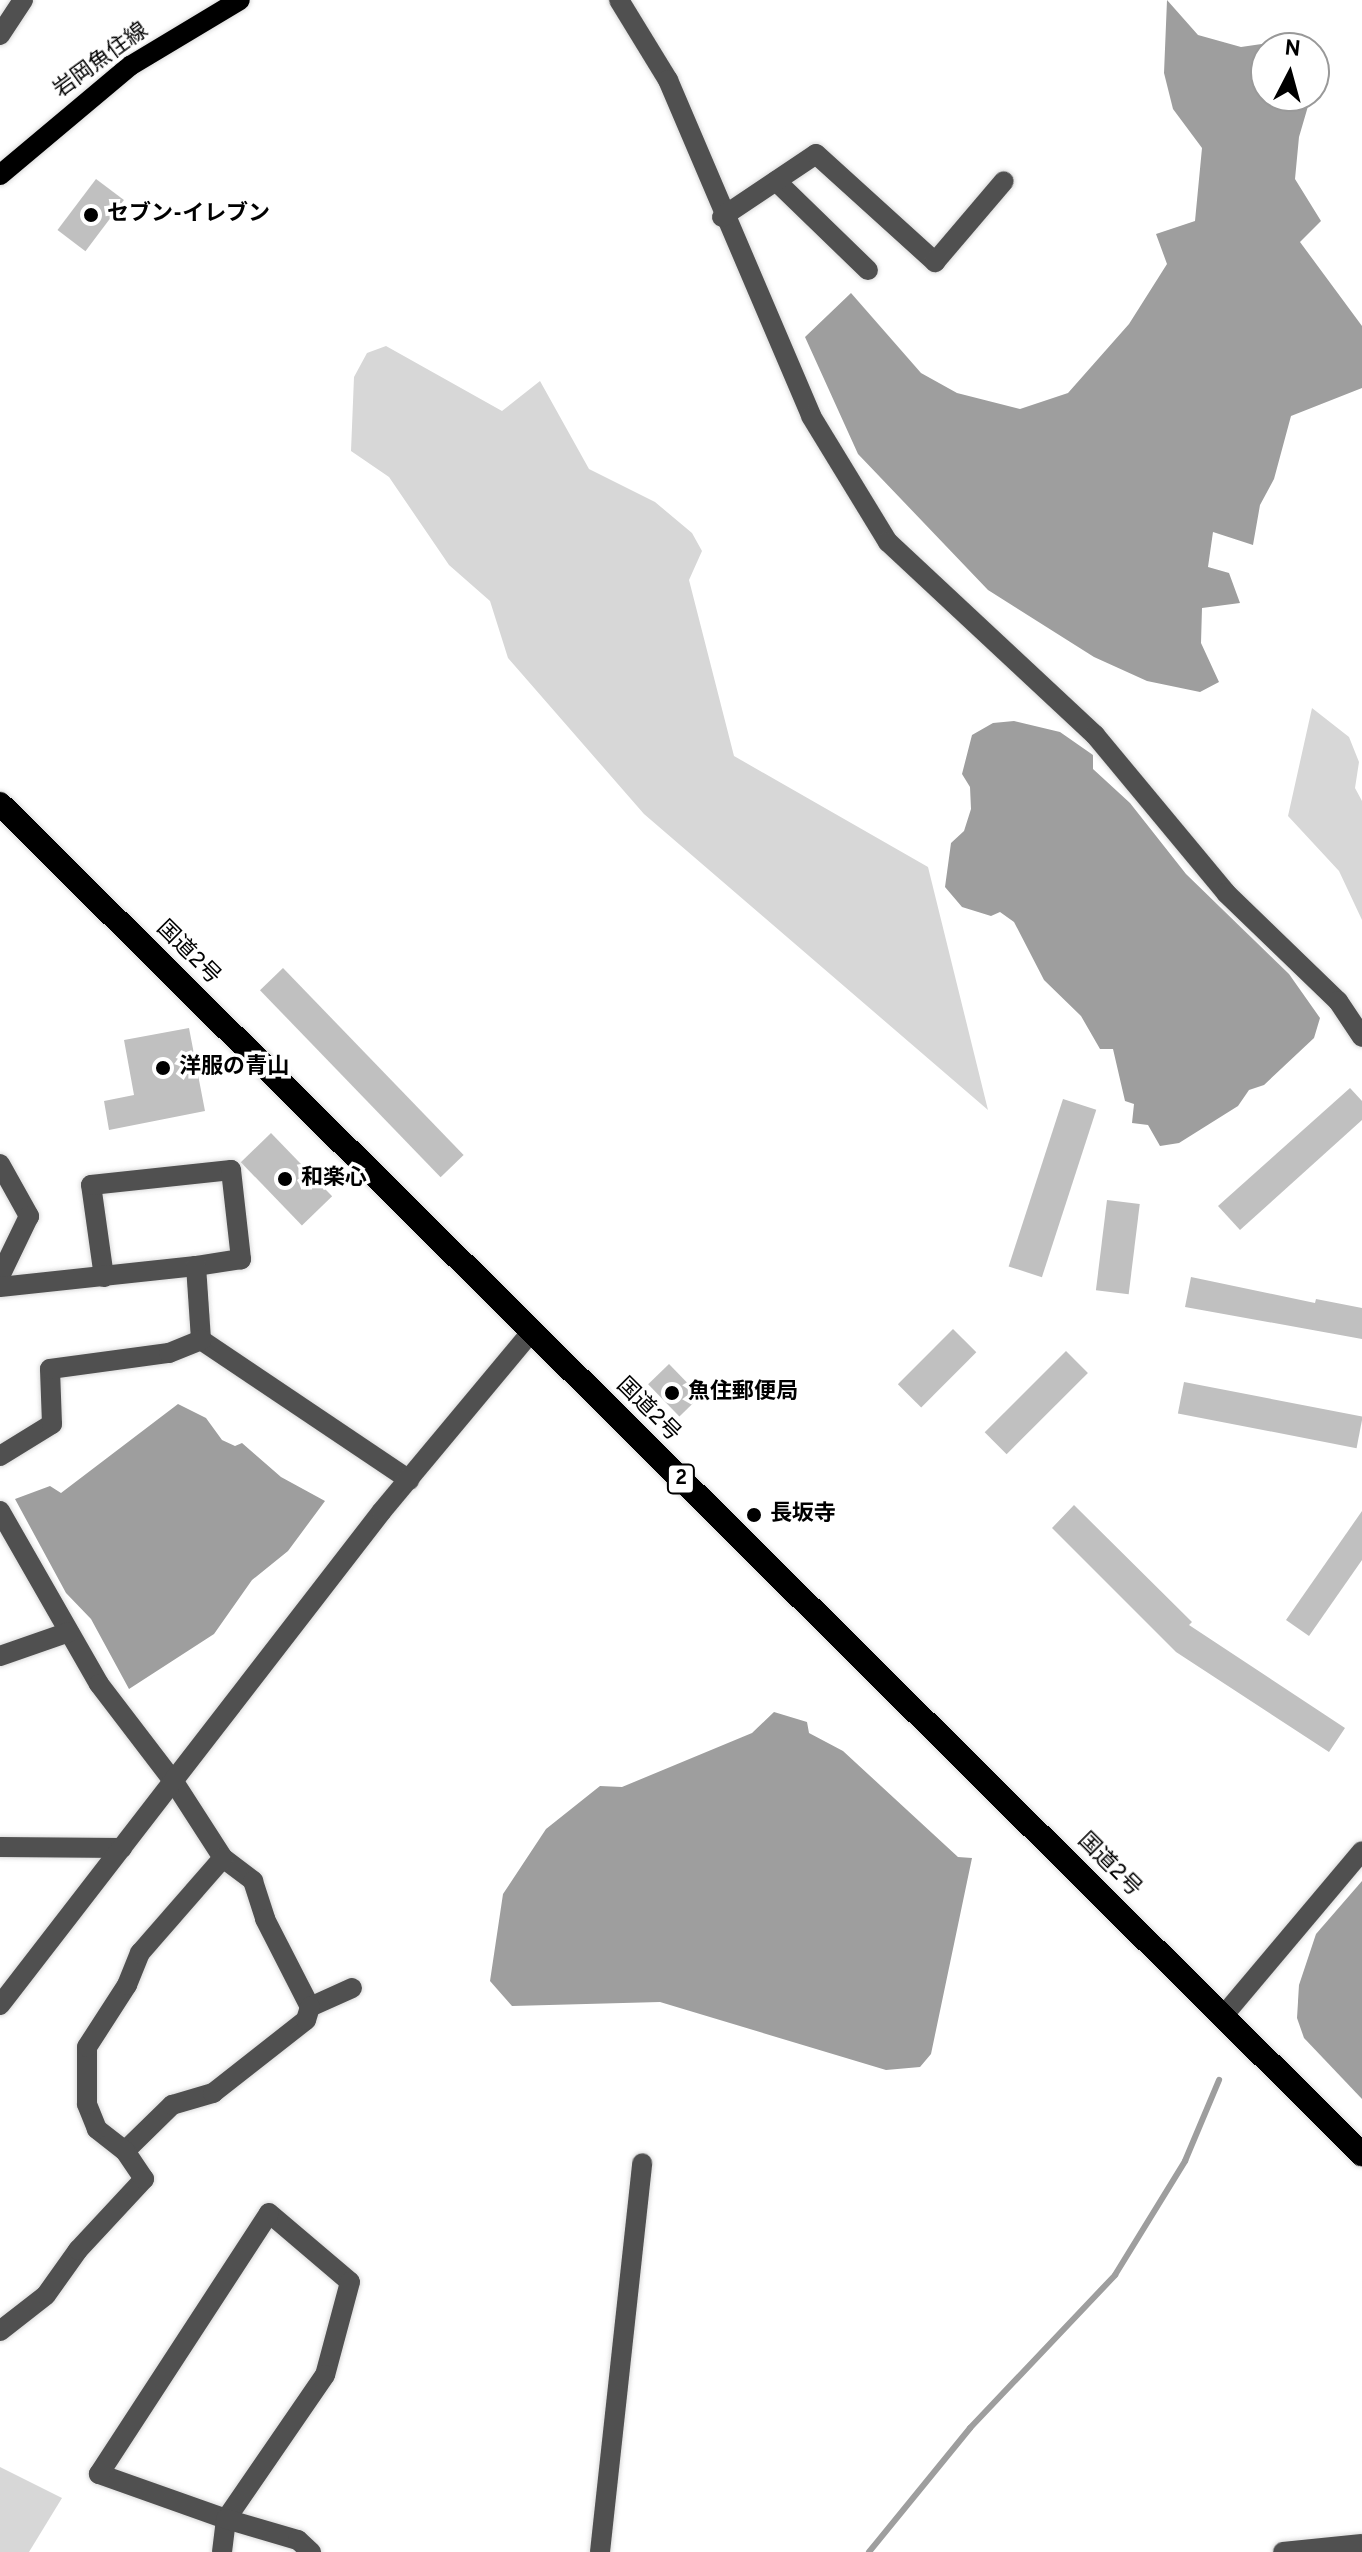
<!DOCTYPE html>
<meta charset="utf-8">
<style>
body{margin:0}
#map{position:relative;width:1362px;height:2552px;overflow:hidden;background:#fff;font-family:Overpass,"Noto Sans JP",sans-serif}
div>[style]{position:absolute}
.green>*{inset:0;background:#d7d7d7}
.water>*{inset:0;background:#9e9e9e}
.stream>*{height:6px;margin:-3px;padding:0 3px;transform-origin:3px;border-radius:3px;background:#9e9e9e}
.building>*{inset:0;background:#c0c0c0;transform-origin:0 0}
.roads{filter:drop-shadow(0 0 2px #dbdbdb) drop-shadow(0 0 2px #dbdbdb)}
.minor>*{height:20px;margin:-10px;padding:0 10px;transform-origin:10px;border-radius:10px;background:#505050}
.major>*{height:20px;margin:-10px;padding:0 10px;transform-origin:10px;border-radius:10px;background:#000}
.highway>*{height:24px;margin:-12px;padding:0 12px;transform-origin:12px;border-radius:12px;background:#000}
.dots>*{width:22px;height:22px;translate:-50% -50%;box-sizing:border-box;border:4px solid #fff;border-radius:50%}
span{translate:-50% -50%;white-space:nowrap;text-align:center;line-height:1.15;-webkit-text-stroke:7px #fff;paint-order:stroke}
.shield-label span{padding:2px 6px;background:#fff;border:2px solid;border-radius:6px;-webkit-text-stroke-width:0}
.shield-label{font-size:20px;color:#000;font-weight:700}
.street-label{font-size:22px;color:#000}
.poi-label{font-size:22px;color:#000;font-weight:700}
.left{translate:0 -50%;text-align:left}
.north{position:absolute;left:1250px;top:32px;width:80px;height:80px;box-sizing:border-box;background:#fff;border:2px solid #999;border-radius:50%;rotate:6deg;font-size:22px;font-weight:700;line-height:32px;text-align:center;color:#000}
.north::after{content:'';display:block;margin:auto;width:28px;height:36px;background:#000;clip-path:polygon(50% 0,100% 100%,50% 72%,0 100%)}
</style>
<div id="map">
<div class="green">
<i style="clip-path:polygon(386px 346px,502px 411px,540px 381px,589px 469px,655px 502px,692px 533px,702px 551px,689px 580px,734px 756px,928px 867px,988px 1110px,644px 814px,508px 658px,490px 601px,449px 565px,389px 477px,351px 451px,354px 377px,367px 353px)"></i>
<i style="clip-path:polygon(1312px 708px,1349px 737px,1359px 762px,1355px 788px,1362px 801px,1362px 920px,1339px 871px,1288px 816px)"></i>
<i style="clip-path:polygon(0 2467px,62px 2498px,29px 2552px,0 2552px)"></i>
</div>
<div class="water">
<i style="clip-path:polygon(1167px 0,1198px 35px,1241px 47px,1288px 40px,1312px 42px,1313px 48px,1266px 48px,1266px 96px,1311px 96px,1299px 137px,1295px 179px,1321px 221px,1300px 242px,1362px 326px,1362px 388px,1291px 416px,1274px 479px,1260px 505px,1253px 545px,1213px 532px,1208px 567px,1229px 573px,1240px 603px,1202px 608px,1201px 643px,1219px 682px,1200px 692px,1147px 681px,1094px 657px,988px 590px,858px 454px,805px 337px,851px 293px,921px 373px,957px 393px,1020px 409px,1068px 393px,1129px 324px,1167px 264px,1156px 234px,1195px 221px,1202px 148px,1173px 109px,1164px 73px)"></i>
<i style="clip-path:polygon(1014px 721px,1060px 732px,1093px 755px,1093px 769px,1130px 803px,1186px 874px,1289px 974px,1320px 1018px,1314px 1038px,1264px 1085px,1249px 1090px,1238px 1106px,1179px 1143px,1160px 1146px,1148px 1125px,1132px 1123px,1134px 1104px,1125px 1101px,1113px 1049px,1100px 1049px,1081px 1016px,1044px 980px,1014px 922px,1000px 912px,991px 916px,962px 907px,945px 887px,951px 843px,964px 831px,971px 809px,970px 787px,962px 774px,972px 735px,993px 723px)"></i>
<i style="clip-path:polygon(178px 1404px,206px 1418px,222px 1440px,235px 1446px,242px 1443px,281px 1477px,325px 1501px,288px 1551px,252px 1580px,214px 1634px,129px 1689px,91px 1619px,66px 1593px,15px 1499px,50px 1486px,61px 1493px)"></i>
<i style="clip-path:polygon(774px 1712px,807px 1722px,809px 1733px,843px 1751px,958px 1857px,972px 1858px,931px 2054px,920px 2067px,886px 2070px,660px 2002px,512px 2006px,490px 1981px,503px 1894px,546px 1829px,600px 1786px,622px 1787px,752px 1733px)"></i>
<i style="clip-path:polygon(1362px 1881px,1362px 2099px,1304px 2038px,1297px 2018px,1299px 1985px,1316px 1934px)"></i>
</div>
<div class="stream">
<i style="left:869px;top:2552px;width:160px;rotate:-50.8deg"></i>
<i style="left:970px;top:2428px;width:211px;rotate:-46.5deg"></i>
<i style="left:1115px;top:2275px;width:134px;rotate:-58.4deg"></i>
<i style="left:1185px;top:2161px;width:88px;rotate:-67.2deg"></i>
</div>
<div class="building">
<i style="left:96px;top:179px;width:35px;height:64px;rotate:37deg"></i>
<i style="left:283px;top:968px;width:260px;height:32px;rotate:46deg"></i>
<i style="clip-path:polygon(189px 1028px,205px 1111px,109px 1130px,104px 1101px,134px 1095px,124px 1040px)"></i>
<i style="clip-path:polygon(1350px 1088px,1362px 1101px,1362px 1120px,1240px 1230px,1218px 1206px)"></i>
<i style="left:1063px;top:1099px;width:35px;height:176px;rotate:18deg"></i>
<i style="left:271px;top:1133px;width:88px;height:42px;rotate:46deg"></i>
<i style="left:1107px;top:1200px;width:33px;height:91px;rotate:7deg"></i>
<i style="clip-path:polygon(1191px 1277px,1315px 1303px,1316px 1299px,1362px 1308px,1362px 1339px,1185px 1307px)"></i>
<i style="left:953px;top:1329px;width:33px;height:78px;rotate:45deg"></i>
<i style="left:1066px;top:1351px;width:31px;height:115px;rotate:45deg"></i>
<i style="left:669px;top:1364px;width:45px;height:29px;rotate:46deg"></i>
<i style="left:1184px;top:1382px;width:182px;height:32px;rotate:11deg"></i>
<i style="clip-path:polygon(1074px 1505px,1192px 1622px,1189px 1625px,1345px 1728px,1329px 1752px,1176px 1652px,1052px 1528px)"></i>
<i style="clip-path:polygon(1362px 1511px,1362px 1560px,1309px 1636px,1286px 1620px)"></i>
</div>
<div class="roads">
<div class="minor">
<i style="left:619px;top:0;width:94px;rotate:58.5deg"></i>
<i style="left:668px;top:80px;width:365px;rotate:66.9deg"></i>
<i style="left:811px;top:416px;width:148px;rotate:58.6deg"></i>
<i style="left:888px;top:542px;width:283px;rotate:43deg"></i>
<i style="left:1095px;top:735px;width:205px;rotate:50.3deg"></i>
<i style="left:1226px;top:893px;width:156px;rotate:44deg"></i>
<i style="left:1338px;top:1001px;width:43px;rotate:56.3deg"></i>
<i style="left:0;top:35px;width:42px;rotate:-56.7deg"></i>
<i style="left:776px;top:181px;width:128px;rotate:44.1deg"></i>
<i style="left:722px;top:217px;width:113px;rotate:-33.8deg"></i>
<i style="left:816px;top:154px;width:161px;rotate:42.2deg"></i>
<i style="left:935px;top:262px;width:106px;rotate:-49.6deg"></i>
<i style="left:0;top:1164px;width:60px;rotate:60.9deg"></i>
<i style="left:29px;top:1216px;width:67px;rotate:115.8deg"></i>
<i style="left:104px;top:1277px;width:93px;rotate:-98deg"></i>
<i style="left:91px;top:1185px;width:141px;rotate:-6.1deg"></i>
<i style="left:231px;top:1170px;width:90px;rotate:83.6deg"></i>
<i style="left:241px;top:1259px;width:46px;rotate:171.2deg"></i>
<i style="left:0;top:1287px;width:197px;rotate:-6.1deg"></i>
<i style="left:196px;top:1266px;width:74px;rotate:86.1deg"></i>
<i style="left:201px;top:1340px;width:251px;rotate:33.9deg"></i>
<i style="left:0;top:1456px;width:61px;rotate:-31.6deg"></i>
<i style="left:52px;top:1424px;width:55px;rotate:-92.1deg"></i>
<i style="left:50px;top:1369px;width:120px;rotate:-7.7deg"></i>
<i style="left:169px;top:1353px;width:35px;rotate:-22deg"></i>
<i style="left:0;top:1511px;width:199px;rotate:60.2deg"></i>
<i style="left:99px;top:1684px;width:123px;rotate:52.6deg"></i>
<i style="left:174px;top:1782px;width:90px;rotate:57.2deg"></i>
<i style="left:223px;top:1858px;width:38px;rotate:37deg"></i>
<i style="left:253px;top:1881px;width:40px;rotate:72deg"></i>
<i style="left:265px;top:1919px;width:99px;rotate:62.9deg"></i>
<i style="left:310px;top:2007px;width:46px;rotate:-24.3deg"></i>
<i style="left:0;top:1656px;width:73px;rotate:-19.2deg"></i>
<i style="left:0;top:1847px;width:122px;rotate:0.5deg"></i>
<i style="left:0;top:2005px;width:624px;rotate:-52.29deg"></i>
<i style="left:382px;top:1511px;width:234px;rotate:-50.2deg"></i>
<i style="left:1224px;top:2015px;width:214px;rotate:-49.9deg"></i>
<i style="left:125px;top:2151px;width:66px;rotate:-44.4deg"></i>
<i style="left:172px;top:2105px;width:43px;rotate:-16.3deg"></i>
<i style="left:213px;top:2093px;width:118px;rotate:-38.1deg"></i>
<i style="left:306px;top:2020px;width:14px;rotate:-73deg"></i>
<i style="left:269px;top:2213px;width:106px;rotate:40.4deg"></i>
<i style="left:350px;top:2282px;width:96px;rotate:105deg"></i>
<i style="left:325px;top:2375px;width:175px;rotate:124.5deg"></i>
<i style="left:226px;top:2519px;width:135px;rotate:-160.5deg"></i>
<i style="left:99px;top:2474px;width:311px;rotate:-56.9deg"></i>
<i style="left:0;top:2331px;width:58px;rotate:-38deg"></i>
<i style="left:46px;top:2295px;width:55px;rotate:-54.6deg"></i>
<i style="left:78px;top:2250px;width:97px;rotate:-47.1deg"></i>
<i style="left:144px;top:2179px;width:34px;rotate:-124deg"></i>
<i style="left:125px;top:2151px;width:36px;rotate:-142deg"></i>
<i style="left:97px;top:2129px;width:27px;rotate:-112deg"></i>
<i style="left:87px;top:2104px;width:57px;rotate:-90deg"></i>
<i style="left:87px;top:2047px;width:74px;rotate:-57.2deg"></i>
<i style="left:127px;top:1985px;width:35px;rotate:-68deg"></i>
<i style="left:140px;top:1953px;width:126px;rotate:-48.9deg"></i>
<i style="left:222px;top:2552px;width:33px;rotate:-83deg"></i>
<i style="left:226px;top:2519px;width:75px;rotate:16.3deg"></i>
<i style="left:298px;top:2540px;width:18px;rotate:43deg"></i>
<i style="left:600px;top:2552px;width:391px;rotate:-83.8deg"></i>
<i style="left:1283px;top:2552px;width:79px;rotate:-5.8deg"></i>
</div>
<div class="major">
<i style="left:0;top:175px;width:170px;rotate:-40deg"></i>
<i style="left:130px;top:66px;width:128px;rotate:-31deg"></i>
</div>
<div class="highway">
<i style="left:0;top:804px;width:1918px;rotate:44.75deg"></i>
</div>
</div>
<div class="dots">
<i style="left:91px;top:215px;background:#000"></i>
<i style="left:163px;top:1068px;background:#000"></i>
<i style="left:285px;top:1179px;background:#000"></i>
<i style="left:672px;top:1393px;background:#000"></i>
<i style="left:754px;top:1515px;background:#000"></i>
</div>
<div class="shield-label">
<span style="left:681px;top:1479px">2</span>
</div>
<div class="street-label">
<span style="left:101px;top:61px;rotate:-36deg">岩岡魚住線</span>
<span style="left:188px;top:953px;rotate:45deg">国道2号</span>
<span style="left:648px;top:1410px;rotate:45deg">国道2号</span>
<span style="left:1109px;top:1865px;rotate:45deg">国道2号</span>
</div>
<div class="poi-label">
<span class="left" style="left:107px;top:215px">セブン-イレブン</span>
<span class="left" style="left:179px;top:1068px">洋服の青山</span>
<span class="left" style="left:301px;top:1179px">和楽心</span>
<span class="left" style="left:688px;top:1393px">魚住郵便局</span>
<span class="left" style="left:770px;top:1515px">長坂寺</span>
</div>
<div class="north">N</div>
</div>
